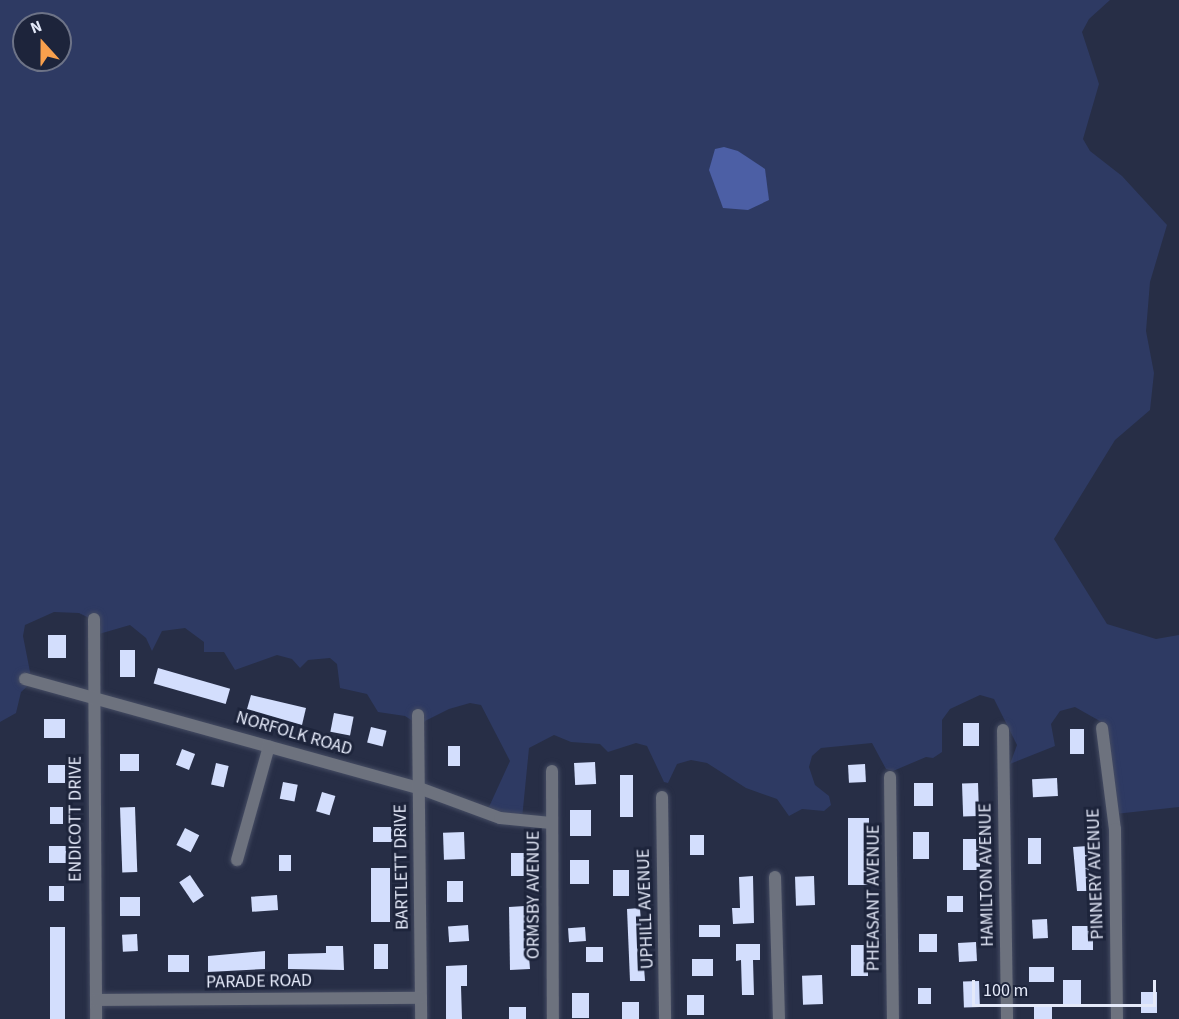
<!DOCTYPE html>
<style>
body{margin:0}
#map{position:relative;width:1179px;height:1019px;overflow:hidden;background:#272e46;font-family:"Source Sans 3",sans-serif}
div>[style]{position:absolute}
.green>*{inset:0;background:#2e3a63}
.water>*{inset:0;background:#4c5fa5}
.building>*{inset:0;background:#d3defd;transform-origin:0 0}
.roads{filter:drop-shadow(0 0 2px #454c63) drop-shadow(0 0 2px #454c63)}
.street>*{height:12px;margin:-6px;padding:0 6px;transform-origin:6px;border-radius:6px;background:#6d727e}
span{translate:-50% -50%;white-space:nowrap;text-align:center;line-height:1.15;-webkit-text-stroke:6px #1d243b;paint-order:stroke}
.street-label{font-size:18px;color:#e4e9f9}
.north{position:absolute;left:12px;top:12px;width:60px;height:60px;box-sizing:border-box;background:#1d243b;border:2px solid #6d7387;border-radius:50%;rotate:339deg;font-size:16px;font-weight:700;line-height:24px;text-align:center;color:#e4e9f9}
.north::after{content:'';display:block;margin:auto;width:21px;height:27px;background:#f9a04d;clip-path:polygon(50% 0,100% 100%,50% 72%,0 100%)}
.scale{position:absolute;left:972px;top:980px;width:184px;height:27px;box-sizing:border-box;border:3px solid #e4e9f9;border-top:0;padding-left:8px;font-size:18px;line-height:21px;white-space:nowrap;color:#e4e9f9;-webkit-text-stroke:4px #1d243b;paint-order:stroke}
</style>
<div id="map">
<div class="green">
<i style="clip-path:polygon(evenodd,0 0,1110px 0,1089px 19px,1082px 32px,1099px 84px,1083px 139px,1090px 151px,1122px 176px,1167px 225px,1150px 282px,1146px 331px,1154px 373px,1150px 410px,1115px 440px,1054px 539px,1107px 624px,1156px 639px,1179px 635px,1179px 807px,1115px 814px,1105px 724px,1075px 707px,1060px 711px,1051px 724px,1055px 746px,1010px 764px,1017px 745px,994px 699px,980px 695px,950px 709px,942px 720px,942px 752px,933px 758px,926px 757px,893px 771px,886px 769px,872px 743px,821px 748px,812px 756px,809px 767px,815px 785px,829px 796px,831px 805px,824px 811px,802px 809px,789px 816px,777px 799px,746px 788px,707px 763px,691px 760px,677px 764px,668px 783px,664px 782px,647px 746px,636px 743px,608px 752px,600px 744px,571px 742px,554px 735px,529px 748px,522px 819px,488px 809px,510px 761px,481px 705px,470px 703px,449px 709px,425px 721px,422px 727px,405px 716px,378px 712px,367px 694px,340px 688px,337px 664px,330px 658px,308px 660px,300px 668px,292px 659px,277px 655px,235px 670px,224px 652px,204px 652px,204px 642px,185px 628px,162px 631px,152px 651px,146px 638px,130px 625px,99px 634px,91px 619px,79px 613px,54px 612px,25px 625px,23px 636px,32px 682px,21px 692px,16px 713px,0 722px,0 0,24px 24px,60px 24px,60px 60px,24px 60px,24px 24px,0 0,738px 151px,753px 163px,724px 208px,738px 151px)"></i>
</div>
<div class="water">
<i style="clip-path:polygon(724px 147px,738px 151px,765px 169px,769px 200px,748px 210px,723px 208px,709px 170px,715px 149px)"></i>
</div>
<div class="building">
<i style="left:66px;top:635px;width:23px;height:18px;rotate:90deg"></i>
<i style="left:120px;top:650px;width:15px;height:27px"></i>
<i style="left:158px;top:668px;width:75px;height:16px;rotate:16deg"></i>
<i style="clip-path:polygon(251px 695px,306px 708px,302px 725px,247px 709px)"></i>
<i style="left:334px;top:713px;width:20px;height:19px;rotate:11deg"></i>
<i style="left:65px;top:719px;width:19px;height:21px;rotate:90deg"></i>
<i style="left:963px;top:723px;width:16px;height:23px"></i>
<i style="left:371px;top:727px;width:16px;height:16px;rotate:14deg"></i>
<i style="left:1084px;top:729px;width:25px;height:14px;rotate:90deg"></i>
<i style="left:448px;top:746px;width:12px;height:20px"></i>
<i style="left:182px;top:749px;width:14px;height:17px;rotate:21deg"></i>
<i style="left:139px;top:754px;width:17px;height:19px;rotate:90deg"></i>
<i style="left:595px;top:762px;width:22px;height:21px;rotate:87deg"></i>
<i style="left:216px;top:763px;width:13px;height:22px;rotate:13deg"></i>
<i style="left:865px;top:764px;width:18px;height:17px;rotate:87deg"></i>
<i style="left:48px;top:765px;width:17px;height:18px"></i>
<i style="left:620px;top:775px;width:13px;height:42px"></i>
<i style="left:1057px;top:778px;width:18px;height:25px;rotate:87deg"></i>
<i style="left:283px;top:782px;width:15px;height:17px;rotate:11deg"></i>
<i style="left:933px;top:783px;width:23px;height:19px;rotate:90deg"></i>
<i style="left:978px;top:783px;width:33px;height:16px;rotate:88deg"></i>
<i style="left:322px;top:792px;width:14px;height:20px;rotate:17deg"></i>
<i style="left:50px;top:807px;width:13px;height:17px"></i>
<i style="left:135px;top:807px;width:65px;height:15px;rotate:88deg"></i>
<i style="left:570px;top:810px;width:21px;height:26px"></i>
<i style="left:869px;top:818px;width:67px;height:21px;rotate:90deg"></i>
<i style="left:395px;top:827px;width:15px;height:22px;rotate:90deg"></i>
<i style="left:185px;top:828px;width:16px;height:19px;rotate:27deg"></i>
<i style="left:464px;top:832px;width:27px;height:21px;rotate:88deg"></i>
<i style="left:913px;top:832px;width:16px;height:27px"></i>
<i style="left:690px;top:835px;width:14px;height:20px"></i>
<i style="left:1028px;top:838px;width:13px;height:26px"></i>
<i style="left:963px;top:839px;width:17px;height:31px"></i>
<i style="left:49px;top:846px;width:17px;height:17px"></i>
<i style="clip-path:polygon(1088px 846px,1089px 877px,1095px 877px,1096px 891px,1077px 891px,1073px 847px)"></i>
<i style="left:534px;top:853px;width:23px;height:23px;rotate:90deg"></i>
<i style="left:291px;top:855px;width:16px;height:12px;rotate:90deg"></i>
<i style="left:570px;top:860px;width:19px;height:24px"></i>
<i style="left:371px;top:868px;width:19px;height:54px"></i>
<i style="left:613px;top:870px;width:16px;height:26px"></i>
<i style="left:190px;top:875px;width:25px;height:13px;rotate:56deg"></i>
<i style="clip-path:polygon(753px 876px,754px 923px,733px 924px,732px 908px,740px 908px,739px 877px)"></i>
<i style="left:814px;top:876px;width:29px;height:19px;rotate:88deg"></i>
<i style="left:447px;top:881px;width:16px;height:21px"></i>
<i style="left:64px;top:886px;width:15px;height:15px;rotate:90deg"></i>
<i style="left:277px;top:895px;width:15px;height:26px;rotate:86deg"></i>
<i style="left:963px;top:896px;width:16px;height:16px;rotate:90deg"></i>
<i style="left:120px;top:897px;width:20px;height:19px"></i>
<i style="clip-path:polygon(525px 906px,530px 969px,510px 970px,509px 907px)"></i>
<i style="clip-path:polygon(640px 908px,645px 981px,630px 981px,627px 909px)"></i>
<i style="left:1047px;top:919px;width:19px;height:15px;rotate:87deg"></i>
<i style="left:468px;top:925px;width:16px;height:20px;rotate:86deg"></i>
<i style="left:720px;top:925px;width:12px;height:21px;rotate:90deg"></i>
<i style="left:1093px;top:926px;width:24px;height:21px;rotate:90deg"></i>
<i style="left:50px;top:927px;width:15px;height:92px"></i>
<i style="left:585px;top:927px;width:14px;height:17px;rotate:86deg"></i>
<i style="left:137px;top:934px;width:17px;height:15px;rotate:87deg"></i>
<i style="left:937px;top:934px;width:18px;height:18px;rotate:90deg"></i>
<i style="left:976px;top:942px;width:19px;height:18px;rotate:87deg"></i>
<i style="left:374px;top:944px;width:14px;height:25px"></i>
<i style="clip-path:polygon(736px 944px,760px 944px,760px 960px,753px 960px,754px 995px,742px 995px,741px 960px,736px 961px)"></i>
<i style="left:868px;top:945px;width:31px;height:17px;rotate:90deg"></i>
<i style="clip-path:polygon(326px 946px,343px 946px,344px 970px,288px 969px,288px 954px,326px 953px)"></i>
<i style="left:586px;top:947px;width:17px;height:15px"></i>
<i style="clip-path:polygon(265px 951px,265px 969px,208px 972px,208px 956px)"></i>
<i style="left:168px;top:955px;width:21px;height:17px"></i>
<i style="left:713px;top:959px;width:17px;height:21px;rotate:90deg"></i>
<i style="clip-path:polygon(467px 965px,467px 986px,461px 986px,462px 1019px,446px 1019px,446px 966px)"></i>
<i style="left:1054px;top:967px;width:15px;height:25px;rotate:90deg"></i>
<i style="left:822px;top:975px;width:29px;height:20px;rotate:88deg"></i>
<i style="left:1081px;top:980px;width:27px;height:18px;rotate:90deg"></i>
<i style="left:979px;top:981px;width:26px;height:16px;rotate:88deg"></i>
<i style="left:918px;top:988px;width:13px;height:16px"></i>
<i style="left:1141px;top:992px;width:16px;height:21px"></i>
<i style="left:572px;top:993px;width:17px;height:25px"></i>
<i style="left:687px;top:995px;width:17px;height:20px"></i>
<i style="left:622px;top:1002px;width:17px;height:17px"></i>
<i style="left:1034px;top:1006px;width:18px;height:13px"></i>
<i style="left:509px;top:1007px;width:17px;height:12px"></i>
</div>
<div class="roads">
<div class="street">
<i style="left:94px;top:619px;width:400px;rotate:89.7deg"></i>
<i style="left:25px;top:679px;width:409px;rotate:15.5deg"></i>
<i style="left:419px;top:788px;width:86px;rotate:20.3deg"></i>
<i style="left:500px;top:818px;width:51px;rotate:5.6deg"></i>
<i style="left:418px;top:715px;width:304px;rotate:89.4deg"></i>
<i style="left:1102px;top:728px;width:102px;rotate:82.7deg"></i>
<i style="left:1115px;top:829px;width:190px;rotate:89.4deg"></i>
<i style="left:1003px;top:730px;width:289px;rotate:89.2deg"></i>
<i style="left:552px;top:771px;width:248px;rotate:89.8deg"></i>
<i style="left:890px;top:777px;width:242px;rotate:89.3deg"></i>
<i style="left:662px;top:797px;width:222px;rotate:89.2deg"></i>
<i style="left:237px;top:860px;width:118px;rotate:-74.3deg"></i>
<i style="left:775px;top:877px;width:142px;rotate:88.4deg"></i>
<i style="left:96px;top:1000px;width:325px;rotate:-0.4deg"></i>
</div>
</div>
<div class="street-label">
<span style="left:294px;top:734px;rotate:16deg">NORFOLK ROAD</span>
<span style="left:76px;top:819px;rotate:-90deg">ENDICOTT DRIVE</span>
<span style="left:402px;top:867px;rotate:-91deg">BARTLETT DRIVE</span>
<span style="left:1096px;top:874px;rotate:-92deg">PINNERY AVENUE</span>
<span style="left:987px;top:875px;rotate:-91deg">HAMILTON AVENUE</span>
<span style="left:534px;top:895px;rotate:-90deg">ORMSBY AVENUE</span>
<span style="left:874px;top:898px;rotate:-90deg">PHEASANT AVENUE</span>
<span style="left:646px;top:909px;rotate:-92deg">UPHILL AVENUE</span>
<span style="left:259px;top:982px;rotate:-1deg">PARADE ROAD</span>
</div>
<div class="north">N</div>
<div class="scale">100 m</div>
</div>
